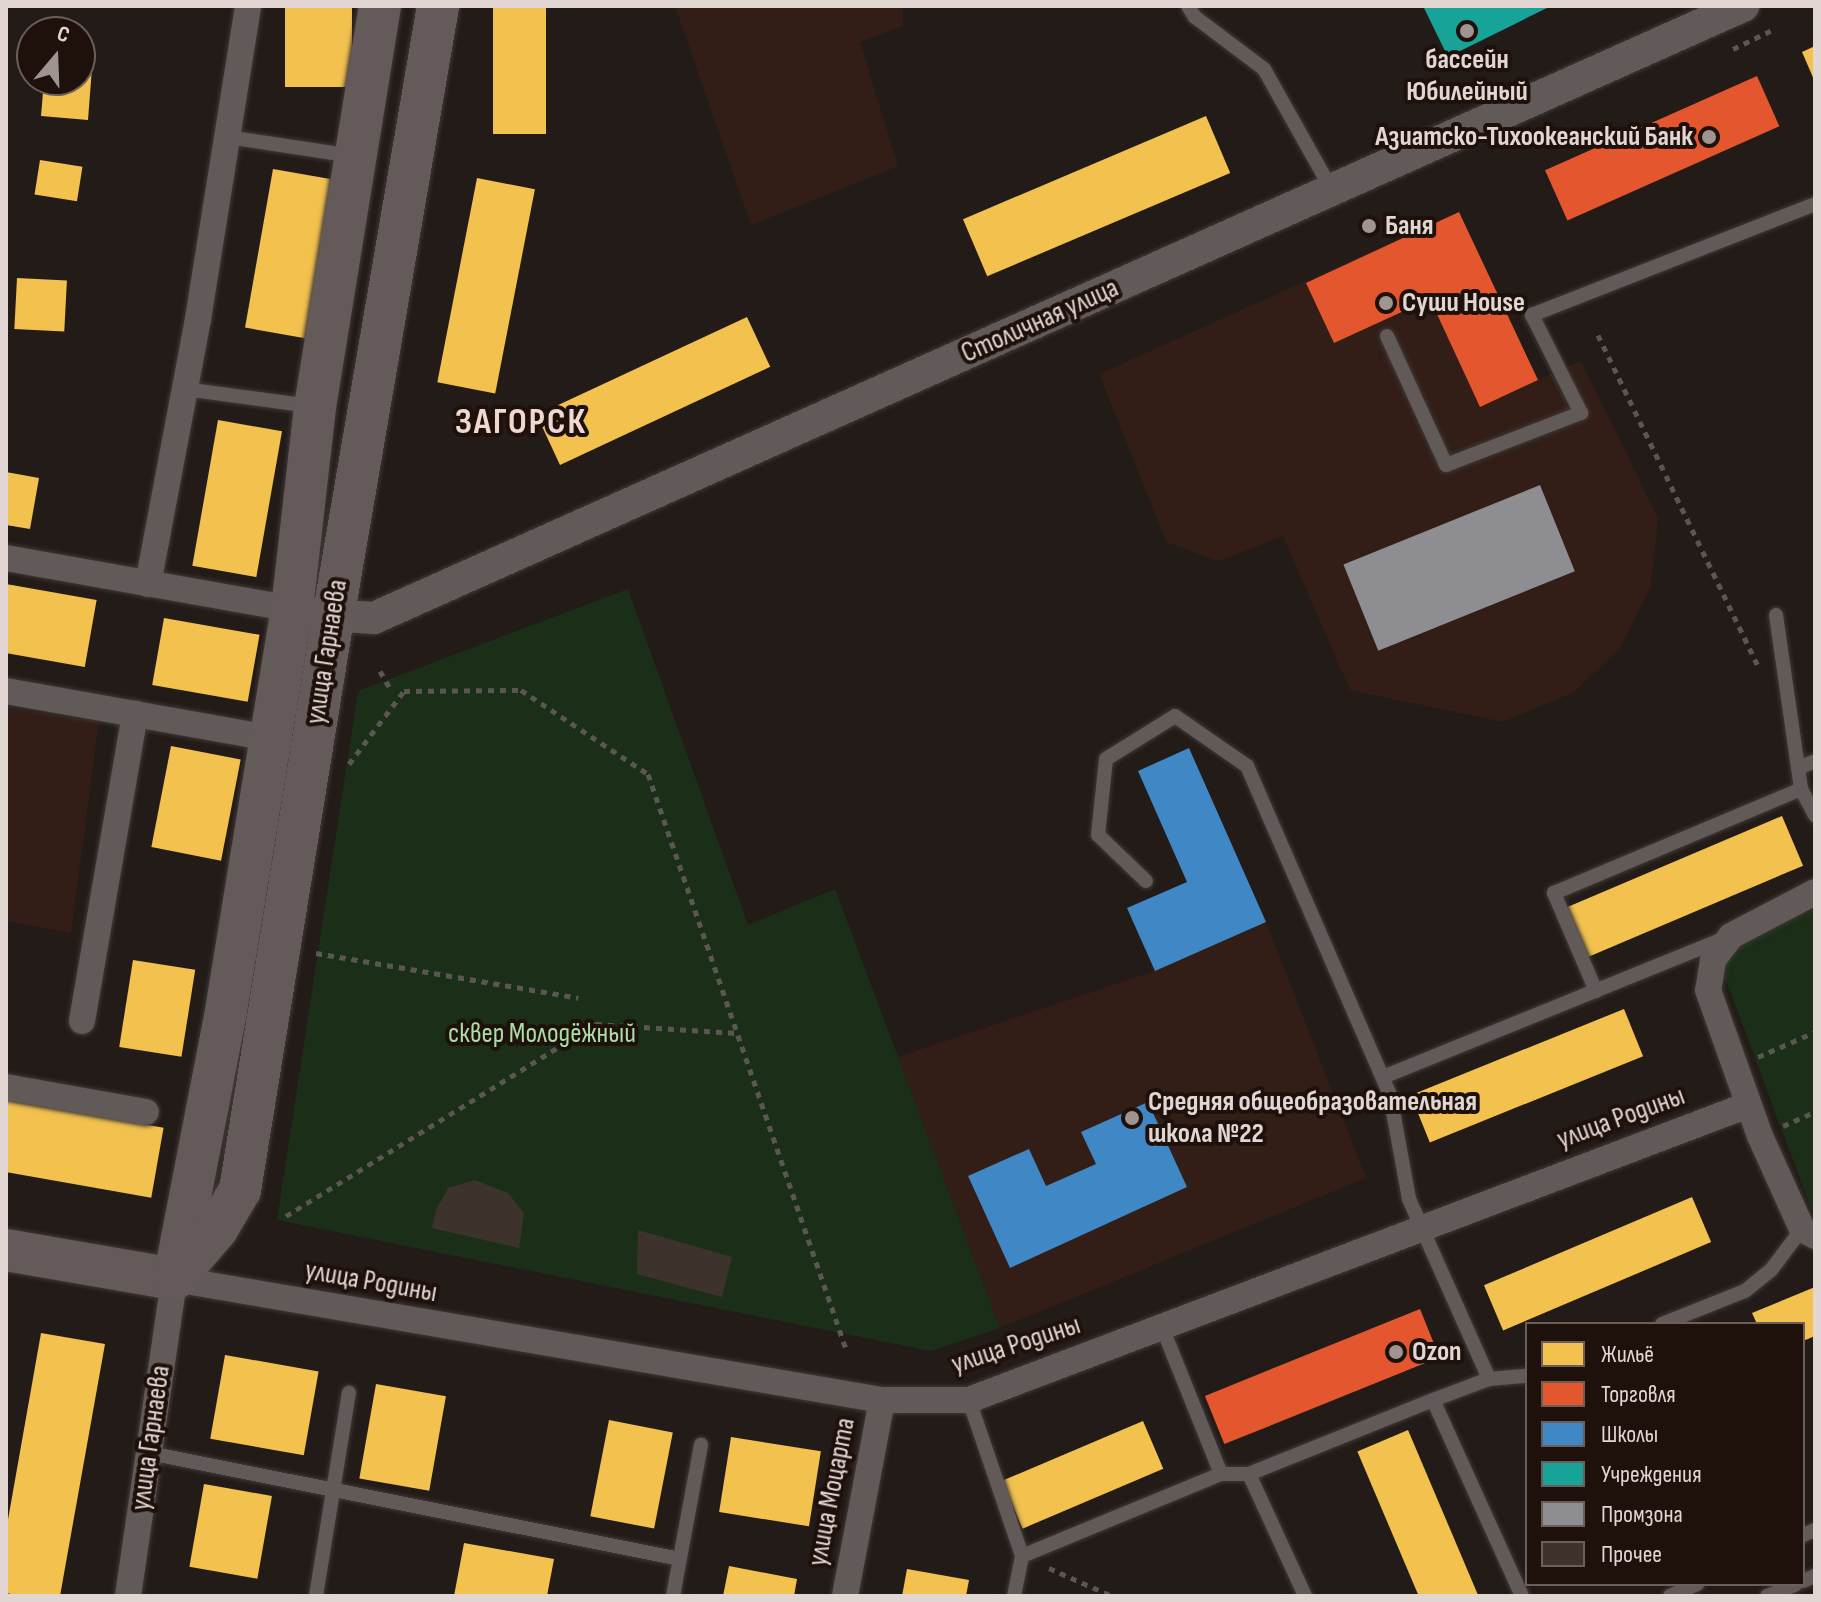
<!DOCTYPE html>
<meta charset="utf-8">
<style>
body{margin:0}
#map{position:relative;width:1821px;height:1602px;overflow:hidden;background:#231b18;font-family:"Sofia Sans Condensed",sans-serif}
div>[style]{position:absolute}
.built>*{inset:0;background:#321e16}
.green>*{inset:0;background:#1b2f18}
.homes>*{inset:0;background:#f2c14e;transform-origin:0 0}
.shops>*{inset:0;background:#e4572e;transform-origin:0 0}
.schools>*{inset:0;background:#3f88c5}
.public>*{inset:0;background:#17a398}
.industry>*{inset:0;background:#8d8d92;transform-origin:0 0}
.building>*{inset:0;background:#3d332c}
.path>*{height:5px;margin-top:-2.5px;transform-origin:0;background:repeating-linear-gradient(90deg,#5c5653 0 6px,transparent 0 12px)}
.roads{filter:drop-shadow(0 0 2px #3f3836) drop-shadow(0 0 2px #3f3836)}
.service>*{height:14px;margin:-7px;padding:0 7px;transform-origin:7px;border-radius:7px;background:#615a58}
.minor>*{height:26px;margin:-13px;padding:0 13px;transform-origin:13px;border-radius:13px;background:#615a58}
.tertiary>*{height:32px;margin:-16px;padding:0 16px;transform-origin:16px;border-radius:16px;background:#615a58}
.primary>*{height:42px;margin:-21px;padding:0 21px;transform-origin:21px;border-radius:21px;background:#645a5a}
.dots>*{width:22px;height:22px;translate:-50% -50%;box-sizing:border-box;border:4px solid #1e100a;border-radius:50%}
span{translate:-50% -50%;white-space:nowrap;text-align:center;line-height:1.15;-webkit-text-stroke:8px #1e100a;paint-order:stroke}
.poi-label{font-size:28px;color:#e1d6d2;font-weight:700}
.right{translate:-100% -50%;text-align:right}
.left{translate:0 -50%;text-align:left}
.street-label{font-size:28px;color:#e1d6d2}
.park-label{font-size:28px;color:#abdea6}
.district-label{font-size:36px;color:#eed8d0;font-weight:700;letter-spacing:2px}
.frame{position:absolute;inset:0;border:8px solid #e1d6d2;pointer-events:none}
.legend{position:absolute;left:1525px;top:1322px;width:280px;height:264px;box-sizing:border-box;background:#1e100a;border:2px solid #6c5f5a;margin:0;padding:10px 14px;list-style:none;font-size:24px;color:#e1d6d2}
.legend li{display:flex;align-items:center;gap:16px;height:40px}
.legend b{width:40px;border:2px solid #6c5f5a}
.north{position:absolute;left:16px;top:16px;width:80px;height:80px;box-sizing:border-box;background:#1e100a;border:2px solid #6c5f5a;border-radius:50%;rotate:19deg;font-size:22px;font-weight:700;line-height:32px;text-align:center;color:#e1d6d2}
.north::after{content:'';display:block;margin:auto;width:28px;height:36px;background:#9e9591;clip-path:polygon(50% 0,100% 100%,50% 72%,0 100%)}
</style>
<div id="map">
<div class="built">
<i style="clip-path:polygon(675px 6px,903px 6px,903px 26px,860px 42px,898px 166px,751px 225px)"></i>
<i style="clip-path:polygon(1459px 212px,1537px 380px,1581px 361px,1658px 518px,1651px 586px,1621px 647px,1574px 692px,1503px 722px,1350px 690px,1283px 536px,1218px 561px,1166px 542px,1099px 374px)"></i>
<i style="clip-path:polygon(6px 708px,99px 721px,71px 933px,6px 921px)"></i>
<i style="clip-path:polygon(1266px 922px,1366px 1178px,1000px 1328px,898px 1057px,1155px 971px)"></i>
</div>
<div class="green">
<i style="clip-path:polygon(628px 589px,748px 925px,835px 889px,1000px 1328px,931px 1351px,277px 1220px,358px 691px)"></i>
<i style="clip-path:polygon(1815px 909px,1815px 1210px,1812px 1211px,1716px 953px)"></i>
</div>
<div class="homes">
<i style="left:285px;top:6px;width:67px;height:81px"></i>
<i style="left:493px;top:6px;width:53px;height:128px"></i>
<i style="clip-path:polygon(1815px 46px,1815px 82px,1802px 52px)"></i>
<i style="clip-path:polygon(80px 67px,92px 68px,88px 120px,41px 116px,44px 80px,80px 80px)"></i>
<i style="left:1206px;top:116px;width:62px;height:264px;rotate:67deg"></i>
<i style="left:40px;top:160px;width:43px;height:35px;rotate:9deg"></i>
<i style="left:273px;top:169px;width:61px;height:161px;rotate:10deg"></i>
<i style="left:477px;top:178px;width:59px;height:208px;rotate:11deg"></i>
<i style="left:17px;top:278px;width:50px;height:51px;rotate:3deg"></i>
<i style="left:747px;top:317px;width:55px;height:232px;rotate:65deg"></i>
<i style="left:218px;top:420px;width:65px;height:148px;rotate:10deg"></i>
<i style="clip-path:polygon(6px 472px,39px 478px,30px 529px,6px 525px)"></i>
<i style="left:6px;top:584px;width:92px;height:68px;rotate:10deg"></i>
<i style="left:164px;top:618px;width:97px;height:68px;rotate:10deg"></i>
<i style="left:171px;top:746px;width:71px;height:103px;rotate:11deg"></i>
<i style="left:1782px;top:816px;width:54px;height:233px;rotate:67deg"></i>
<i style="left:133px;top:960px;width:63px;height:88px;rotate:9deg"></i>
<i style="left:1624px;top:1009px;width:51px;height:230px;rotate:68deg"></i>
<i style="left:6px;top:1100px;width:160px;height:71px;rotate:10deg"></i>
<i style="left:1692px;top:1197px;width:49px;height:226px;rotate:67deg"></i>
<i style="clip-path:polygon(1815px 1287px,1815px 1336px,1803px 1341px,1803px 1324px,1757px 1324px,1752px 1313px)"></i>
<i style="clip-path:polygon(41px 1333px,105px 1344px,60px 1596px,21px 1596px,6px 1593px,6px 1531px)"></i>
<i style="left:225px;top:1355px;width:95px;height:85px;rotate:10deg"></i>
<i style="left:376px;top:1384px;width:71px;height:96px;rotate:10deg"></i>
<i style="left:609px;top:1420px;width:65px;height:98px;rotate:11deg"></i>
<i style="left:1143px;top:1421px;width:52px;height:153px;rotate:67deg"></i>
<i style="left:1408px;top:1430px;width:180px;height:55px;rotate:67deg"></i>
<i style="left:731px;top:1437px;width:91px;height:76px;rotate:9deg"></i>
<i style="left:204px;top:1484px;width:69px;height:84px;rotate:10deg"></i>
<i style="clip-path:polygon(464px 1543px,554px 1559px,547px 1596px,454px 1596px)"></i>
<i style="clip-path:polygon(729px 1566px,797px 1579px,794px 1596px,723px 1596px)"></i>
<i style="clip-path:polygon(907px 1569px,969px 1580px,966px 1596px,902px 1596px)"></i>
</div>
<div class="shops">
<i style="left:1757px;top:76px;width:55px;height:232px;rotate:66deg"></i>
<i style="clip-path:polygon(1459px 212px,1538px 380px,1480px 407px,1430px 299px,1334px 343px,1306px 283px)"></i>
<i style="left:1420px;top:1309px;width:52px;height:232px;rotate:68deg"></i>
</div>
<div class="schools">
<i style="clip-path:polygon(1189px 748px,1266px 922px,1155px 971px,1127px 908px,1187px 882px,1138px 771px)"></i>
<i style="clip-path:polygon(1148px 1102px,1187px 1187px,1010px 1268px,968px 1176px,1029px 1149px,1046px 1186px,1096px 1164px,1081px 1132px)"></i>
</div>
<div class="public">
<i style="clip-path:polygon(1423px 6px,1551px 6px,1448px 57px)"></i>
</div>
<div class="industry">
<i style="left:1540px;top:485px;width:93px;height:212px;rotate:68deg"></i>
</div>
<div class="building">
<i style="clip-path:polygon(475px 1180px,508px 1193px,524px 1213px,519px 1248px,432px 1228px,436px 1210px,448px 1188px)"></i>
<i style="clip-path:polygon(638px 1230px,732px 1257px,722px 1297px,637px 1274px)"></i>
</div>
<div class="path">
<i style="left:1733px;top:49px;width:43px;rotate:-26deg"></i>
<i style="left:1598px;top:335px;width:372px;rotate:64.2deg"></i>
<i style="left:380px;top:671px;width:24px;rotate:60deg"></i>
<i style="left:349px;top:764px;width:91px;rotate:-53deg"></i>
<i style="left:404px;top:691px;width:117px;rotate:-0.5deg"></i>
<i style="left:521px;top:690px;width:152px;rotate:33.5deg"></i>
<i style="left:648px;top:774px;width:611px;rotate:71deg"></i>
<i style="left:316px;top:953px;width:266px;rotate:9.7deg"></i>
<i style="left:1758px;top:1057px;width:62px;rotate:-23.7deg"></i>
<i style="left:1783px;top:1126px;width:35px;rotate:-24deg"></i>
<i style="left:286px;top:1216px;width:365px;rotate:-31.8deg"></i>
<i style="left:596px;top:1024px;width:141px;rotate:3.7deg"></i>
<i style="left:1049px;top:1568px;width:69px;rotate:24deg"></i>
</div>
<div class="roads">
<div class="service">
<i style="left:1188px;top:6px;width:13px;rotate:58deg"></i>
<i style="left:1195px;top:17px;width:86px;rotate:37deg"></i>
<i style="left:1264px;top:69px;width:139px;rotate:60.7deg"></i>
<i style="left:227px;top:137px;width:127px;rotate:8.6deg"></i>
<i style="left:1387px;top:336px;width:142px;rotate:65.4deg"></i>
<i style="left:1446px;top:465px;width:145px;rotate:-21.1deg"></i>
<i style="left:1581px;top:413px;width:110px;rotate:-116.6deg"></i>
<i style="left:1532px;top:315px;width:304px;rotate:-21.4deg"></i>
<i style="left:185px;top:389px;width:127px;rotate:7.7deg"></i>
<i style="left:1776px;top:615px;width:176px;rotate:81.8deg"></i>
<i style="left:1798px;top:768px;width:18px;rotate:-22deg"></i>
<i style="left:1146px;top:881px;width:66px;rotate:-136.2deg"></i>
<i style="left:1098px;top:835px;width:76px;rotate:-84deg"></i>
<i style="left:1106px;top:759px;width:81px;rotate:-31.9deg"></i>
<i style="left:1175px;top:716px;width:88px;rotate:34.8deg"></i>
<i style="left:1247px;top:766px;width:359px;rotate:66.5deg"></i>
<i style="left:1390px;top:1095px;width:106px;rotate:79.6deg"></i>
<i style="left:1409px;top:1199px;width:197px;rotate:66deg"></i>
<i style="left:1596px;top:991px;width:107px;rotate:-113.2deg"></i>
<i style="left:1554px;top:893px;width:268px;rotate:-22.8deg"></i>
<i style="left:1801px;top:789px;width:30px;rotate:62deg"></i>
<i style="left:1383px;top:1077px;width:367px;rotate:-22.1deg"></i>
<i style="left:1662px;top:1324px;width:89px;rotate:-21.7deg"></i>
<i style="left:1745px;top:1291px;width:33px;rotate:-39deg"></i>
<i style="left:1771px;top:1270px;width:51px;rotate:-52.9deg"></i>
<i style="left:1162px;top:1327px;width:158px;rotate:68.1deg"></i>
<i style="left:1221px;top:1474px;width:28px"></i>
<i style="left:1249px;top:1474px;width:134px;rotate:65.3deg"></i>
<i style="left:969px;top:1400px;width:165px;rotate:71.2deg"></i>
<i style="left:1022px;top:1556px;width:215px;rotate:-22.4deg"></i>
<i style="left:149px;top:1453px;width:541px;rotate:11.29deg"></i>
<i style="left:1249px;top:1474px;width:198px;rotate:-21.9deg"></i>
<i style="left:1803px;top:1535px;width:13px;rotate:-23deg"></i>
<i style="left:1803px;top:1581px;width:13px;rotate:-23deg"></i>
<i style="left:316px;top:1596px;width:206px;rotate:-80.8deg"></i>
<i style="left:673px;top:1596px;width:154px;rotate:-79.5deg"></i>
<i style="left:1014px;top:1596px;width:41px;rotate:-78.7deg"></i>
<i style="left:1522px;top:1596px;width:215px;rotate:-114.4deg"></i>
<i style="left:1433px;top:1400px;width:60px;rotate:-20.6deg"></i>
<i style="left:1489px;top:1379px;width:38px;rotate:-5deg"></i>
<i style="left:1670px;top:1596px;width:30px;rotate:-24deg"></i>
<i style="left:1767px;top:1596px;width:31px;rotate:-22deg"></i>
</div>
<div class="minor">
<i style="left:6px;top:558px;width:291px;rotate:10.1deg"></i>
<i style="left:148px;top:584px;width:270px;rotate:-79.3deg"></i>
<i style="left:198px;top:319px;width:317px;rotate:-80.9deg"></i>
<i style="left:6px;top:691px;width:269px;rotate:10.1deg"></i>
<i style="left:1815px;top:892px;width:95px;rotate:152.4deg"></i>
<i style="left:1731px;top:936px;width:30px;rotate:127deg"></i>
<i style="left:1713px;top:960px;width:30px;rotate:99deg"></i>
<i style="left:1708px;top:990px;width:155px;rotate:70.4deg"></i>
<i style="left:1760px;top:1136px;width:102px;rotate:65.7deg"></i>
<i style="left:1802px;top:1229px;width:15px;rotate:28deg"></i>
<i style="left:82px;top:1021px;width:312px;rotate:-80.2deg"></i>
<i style="left:6px;top:1087px;width:142px;rotate:10.1deg"></i>
<i style="left:128px;top:1596px;width:320px;rotate:-81.7deg"></i>
<i style="left:174px;top:1279px;width:718px;rotate:9.7deg"></i>
<i style="left:882px;top:1400px;width:87px"></i>
<i style="left:969px;top:1400px;width:833px;rotate:-20.74deg"></i>
<i style="left:845px;top:1596px;width:199px;rotate:-79.3deg"></i>
</div>
<div class="tertiary">
<i style="left:313px;top:614px;width:61px;rotate:3.8deg"></i>
<i style="left:374px;top:618px;width:1500px;rotate:-24.09deg"></i>
</div>
<div class="primary">
<i style="left:6px;top:1250px;width:170px;rotate:9.8deg"></i>
<i style="left:175px;top:1274px;width:268px;rotate:-79deg"></i>
<i style="left:226px;top:1011px;width:407px;rotate:-80.7deg"></i>
<i style="left:292px;top:609px;width:203px;rotate:-83.5deg"></i>
<i style="left:315px;top:407px;width:406px;rotate:-80.8deg"></i>
<i style="left:174px;top:1279px;width:66px;rotate:-49.3deg"></i>
<i style="left:217px;top:1229px;width:45px;rotate:-59.5deg"></i>
<i style="left:240px;top:1190px;width:580px;rotate:-80.77deg"></i>
<i style="left:333px;top:618px;width:621px;rotate:-80.26deg"></i>
</div>
</div>
<div class="dots">
<i style="left:1467px;top:31px;background:#9e9591"></i>
<i style="left:1709px;top:137px;background:#9e9591"></i>
<i style="left:1369px;top:226px;background:#9e9591"></i>
<i style="left:1386px;top:303px;background:#9e9591"></i>
<i style="left:1132px;top:1118px;background:#9e9591"></i>
<i style="left:1396px;top:1352px;background:#9e9591"></i>
</div>
<div class="poi-label">
<span style="left:1467px;top:76px">бассейн<br>Юбилейный</span>
<span class="right" style="left:1693px;top:137px">Азиатско-Тихоокеанский Банк</span>
<span class="left" style="left:1385px;top:226px">Баня</span>
<span class="left" style="left:1402px;top:303px">Суши House</span>
<span class="left" style="left:1148px;top:1118px">Средняя общеобразовательная<br>школа №22</span>
<span class="left" style="left:1412px;top:1352px">Ozon</span>
</div>
<div class="street-label">
<span style="left:1040px;top:321px;rotate:-24deg">Столичная улица</span>
<span style="left:327px;top:652px;rotate:-81deg">улица Гарнаева</span>
<span style="left:1621px;top:1118px;rotate:-20deg">улица Родины</span>
<span style="left:371px;top:1282px;rotate:10deg">улица Родины</span>
<span style="left:1016px;top:1345px;rotate:-18deg">улица Родины</span>
<span style="left:151px;top:1438px;rotate:-82deg">улица Гарнаева</span>
<span style="left:832px;top:1492px;rotate:-79deg">улица Моцарта</span>
</div>
<div class="park-label">
<span style="left:542px;top:1034px">сквер Молодёжный</span>
</div>
<div class="district-label">
<span style="left:521px;top:423px">ЗАГОРСК</span>
</div>
<div class="frame"></div>
<ul class="legend">
<li><b style="height:22px;background:#f2c14e"></b>Жильё</li>
<li><b style="height:22px;background:#e4572e"></b>Торговля</li>
<li><b style="height:22px;background:#3f88c5"></b>Школы</li>
<li><b style="height:22px;background:#17a398"></b>Учреждения</li>
<li><b style="height:22px;background:#8d8d92"></b>Промзона</li>
<li><b style="height:22px;background:#3d332c"></b>Прочее</li>
</ul>
<div class="north">С</div>
</div>
